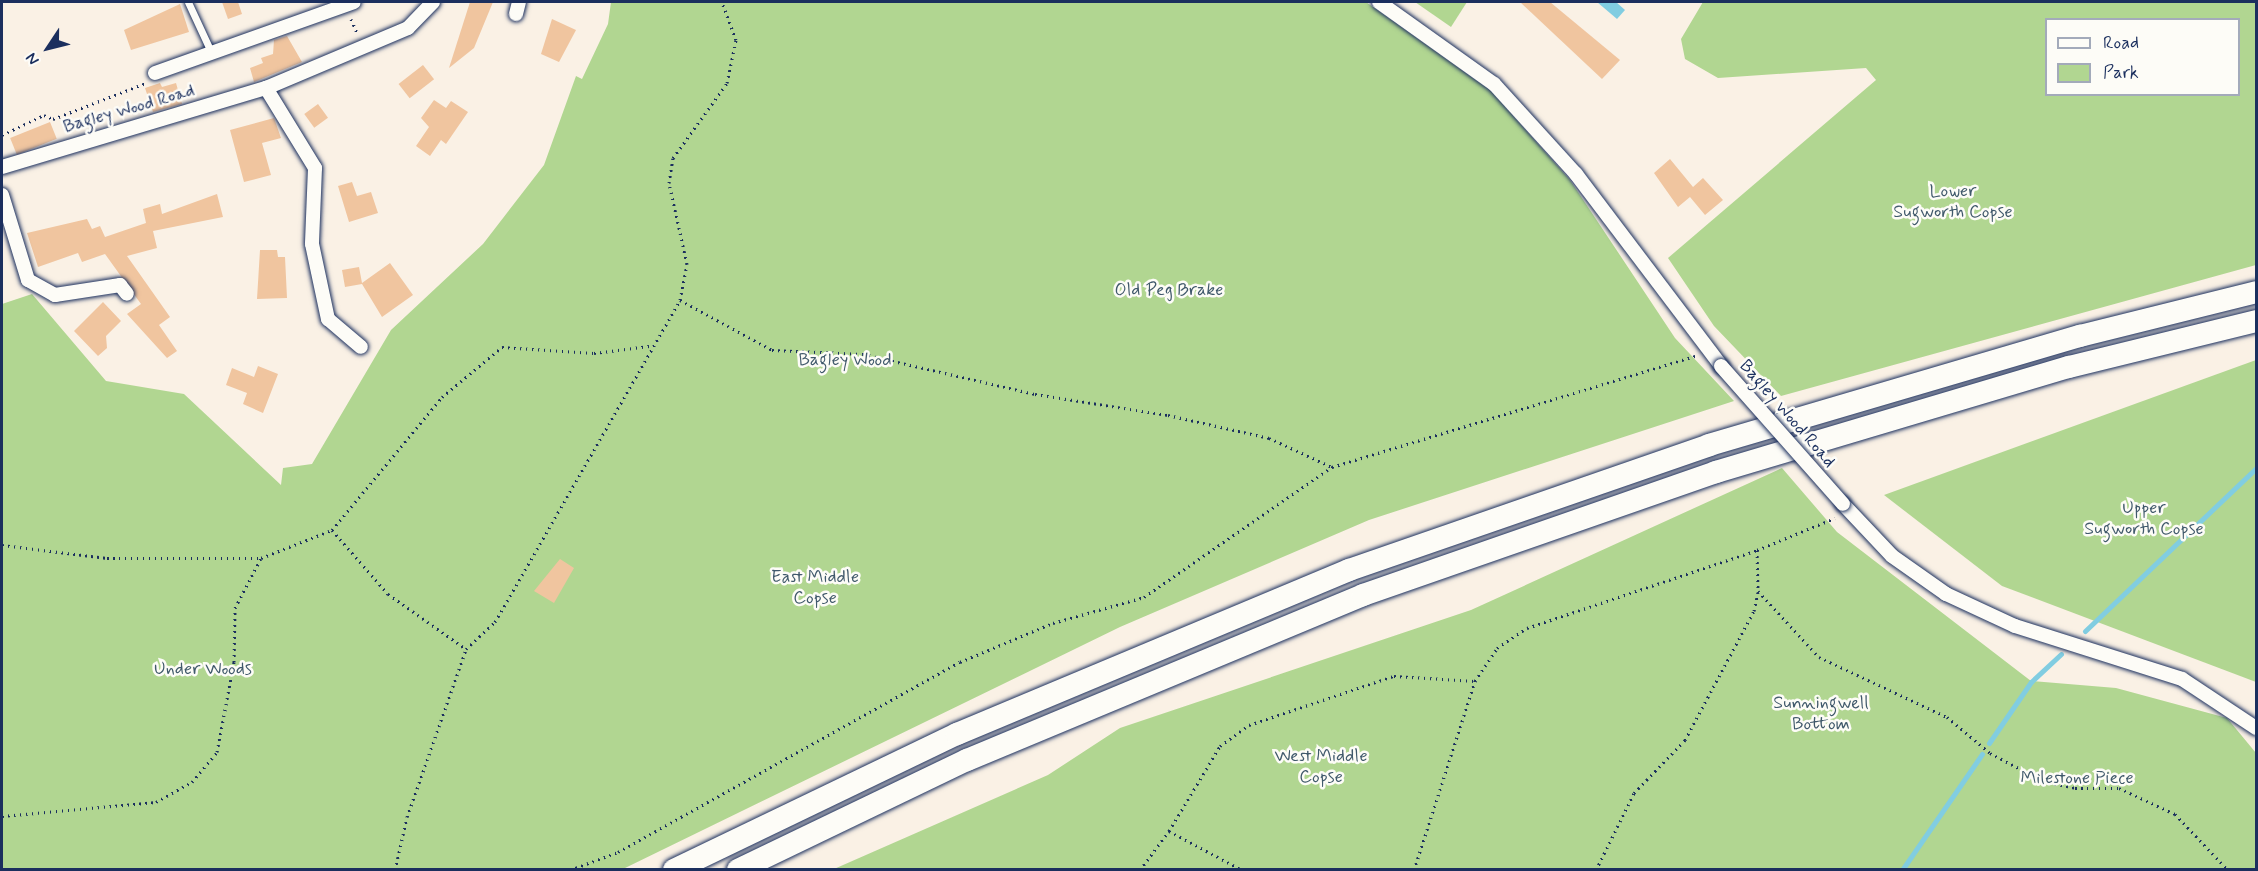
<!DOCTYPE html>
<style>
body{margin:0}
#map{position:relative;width:2258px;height:871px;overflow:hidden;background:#faf1e5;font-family:Mynerve,sans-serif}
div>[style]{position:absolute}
.green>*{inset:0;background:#b1d691}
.water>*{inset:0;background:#81cde1}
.stream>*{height:5px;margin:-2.5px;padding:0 2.5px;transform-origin:2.5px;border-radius:2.5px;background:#81cde1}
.building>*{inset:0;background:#f0c59f;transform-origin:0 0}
.path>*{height:3px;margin-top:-1.5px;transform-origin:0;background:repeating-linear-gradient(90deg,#1b2f5e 0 1.5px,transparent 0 6px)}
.roads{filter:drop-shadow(0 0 2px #1b2f5e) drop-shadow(0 0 2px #1b2f5e)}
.service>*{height:7px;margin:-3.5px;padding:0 3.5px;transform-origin:3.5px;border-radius:3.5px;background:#fdfcf7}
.minor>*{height:14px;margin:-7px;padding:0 7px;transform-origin:7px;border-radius:7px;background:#fdfcf7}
.trunk>*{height:22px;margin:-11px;padding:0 11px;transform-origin:11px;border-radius:11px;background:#fdfcf7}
.bridges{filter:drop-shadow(0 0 2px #1b2f5e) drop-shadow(0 0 2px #1b2f5e)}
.minor-bridge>*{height:14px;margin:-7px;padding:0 7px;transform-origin:7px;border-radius:7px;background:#fdfcf7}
span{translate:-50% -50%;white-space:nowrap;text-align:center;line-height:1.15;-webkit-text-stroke:5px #fdfcf7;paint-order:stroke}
.street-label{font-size:18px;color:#1b2f5e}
.park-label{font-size:18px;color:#40596b}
.frame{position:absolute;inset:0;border:3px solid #1b2f5e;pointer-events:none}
.legend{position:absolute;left:2045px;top:18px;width:195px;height:78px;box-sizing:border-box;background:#fdfcf7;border:2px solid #a3aaba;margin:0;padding:8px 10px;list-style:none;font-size:18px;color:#1b2f5e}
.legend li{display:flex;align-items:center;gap:12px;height:30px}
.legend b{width:30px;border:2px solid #a3aaba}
.north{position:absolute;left:18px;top:18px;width:60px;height:60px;-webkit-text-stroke:4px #fdfcf7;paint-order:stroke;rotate:235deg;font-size:16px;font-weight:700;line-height:24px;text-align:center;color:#1b2f5e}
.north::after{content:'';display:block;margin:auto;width:21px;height:27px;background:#1b2f5e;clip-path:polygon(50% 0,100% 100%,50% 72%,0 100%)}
</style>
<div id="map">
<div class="green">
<i style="clip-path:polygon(611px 2px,1366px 2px,1491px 91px,1570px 180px,1675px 338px,1734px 401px,1369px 520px,1120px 627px,623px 869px,2px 870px,2px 304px,32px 294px,106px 381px,184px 394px,281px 485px,283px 468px,312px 464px,391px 330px,483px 244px,544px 165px,576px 76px,582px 79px,608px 24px)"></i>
<i style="clip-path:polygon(1415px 2px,1467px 2px,1451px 27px)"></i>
<i style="clip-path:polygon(evenodd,1703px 2px,2256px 2px,2256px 265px,1781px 396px,1714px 326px,1668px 258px,1876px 80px,1866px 68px,1718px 78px,1685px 59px,1681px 39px,1703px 2px,2046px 20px,2238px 20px,2238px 94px,2046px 94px,2046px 20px)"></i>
<i style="clip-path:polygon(2256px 360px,2256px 682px,2002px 586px,1884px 495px)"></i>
<i style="clip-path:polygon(1782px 468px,1837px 532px,2031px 681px,2116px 688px,2227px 718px,2256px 753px,2256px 869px,834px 869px,1048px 775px,1120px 728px,1471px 610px)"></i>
</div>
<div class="water">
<i style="clip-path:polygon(1597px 2px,1616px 2px,1625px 10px,1617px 19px)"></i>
</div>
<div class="stream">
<i style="left:2085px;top:631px;width:236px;rotate:-43.6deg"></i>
<i style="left:1989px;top:743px;width:74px;rotate:-55.5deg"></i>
<i style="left:2031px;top:682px;width:41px;rotate:-43deg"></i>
<i style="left:1902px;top:870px;width:141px;rotate:-55.4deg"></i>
</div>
<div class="building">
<i style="clip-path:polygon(222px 2px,238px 2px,242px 14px,228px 19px)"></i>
<i style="clip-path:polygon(470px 2px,493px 2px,474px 48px,449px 68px)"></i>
<i style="clip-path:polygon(1520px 2px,1550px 2px,1620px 60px,1602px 79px)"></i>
<i style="clip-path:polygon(180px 4px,189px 32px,131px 50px,124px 30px)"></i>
<i style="clip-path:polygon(552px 19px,576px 30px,559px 62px,541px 54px)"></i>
<i style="clip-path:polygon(287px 36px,302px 62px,254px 82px,250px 68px,263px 63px,261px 58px,273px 54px,274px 40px)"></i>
<i style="left:423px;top:65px;width:18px;height:31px;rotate:52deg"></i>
<i style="clip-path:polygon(160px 83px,162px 87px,176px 83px,182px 104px,153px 112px,145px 88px)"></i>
<i style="clip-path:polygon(434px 100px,446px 108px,451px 101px,468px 112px,446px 144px,441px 140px,430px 156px,416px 146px,429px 127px,421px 118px)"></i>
<i style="left:318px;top:104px;width:17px;height:17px;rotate:54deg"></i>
<i style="clip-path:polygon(274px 118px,281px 138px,262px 143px,271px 175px,244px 182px,230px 130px)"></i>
<i style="left:50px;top:122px;width:18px;height:43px;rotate:68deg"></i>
<i style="clip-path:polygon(1670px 159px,1693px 187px,1703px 178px,1723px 200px,1705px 215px,1690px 197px,1678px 207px,1654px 173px)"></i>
<i style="clip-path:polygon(352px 182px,357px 196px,371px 192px,378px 213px,349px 222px,338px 186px)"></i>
<i style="clip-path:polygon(217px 194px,223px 217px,153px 231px,157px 248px,127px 256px,170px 317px,159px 325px,177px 351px,167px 358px,127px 314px,141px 304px,105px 254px,82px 262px,78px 253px,38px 267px,27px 233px,87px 219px,92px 229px,100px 226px,105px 237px,146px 223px,143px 209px,160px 204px,162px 214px)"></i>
<i style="clip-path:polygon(260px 250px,277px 250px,278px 257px,285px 257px,287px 298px,257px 299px)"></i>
<i style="clip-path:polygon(390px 263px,413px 295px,382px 317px,362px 284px,345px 287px,342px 270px,359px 267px,362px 283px)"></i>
<i style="clip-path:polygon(103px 302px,121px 321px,106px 336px,107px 348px,98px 356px,74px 331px)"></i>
<i style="clip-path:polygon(258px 366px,278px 374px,263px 413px,243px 404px,247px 393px,226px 385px,232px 368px,254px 377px)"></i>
<i style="clip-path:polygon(560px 559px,574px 568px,554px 603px,534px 591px)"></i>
</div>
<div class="path">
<i style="left:351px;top:19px;width:17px;rotate:66deg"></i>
<i style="left:2px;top:135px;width:47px;rotate:-25.5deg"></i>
<i style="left:44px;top:115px;width:10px;rotate:24deg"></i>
<i style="left:53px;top:119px;width:100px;rotate:-21.2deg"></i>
<i style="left:680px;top:300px;width:105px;rotate:28.5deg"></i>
<i style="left:772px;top:350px;width:91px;rotate:2.5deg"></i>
<i style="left:863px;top:354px;width:177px;rotate:13.1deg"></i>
<i style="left:1035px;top:394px;width:135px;rotate:9deg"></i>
<i style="left:1168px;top:415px;width:104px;rotate:12.8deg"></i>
<i style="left:1269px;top:438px;width:69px;rotate:24.7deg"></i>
<i style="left:332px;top:530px;width:173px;rotate:-50.4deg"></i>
<i style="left:442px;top:397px;width:78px;rotate:-39.8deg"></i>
<i style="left:502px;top:347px;width:92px;rotate:3.7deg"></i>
<i style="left:594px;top:353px;width:56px;rotate:-7.1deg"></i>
<i style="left:2px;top:545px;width:106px;rotate:7.1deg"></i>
<i style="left:107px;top:558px;width:154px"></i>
<i style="left:261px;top:558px;width:76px;rotate:-21.5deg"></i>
<i style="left:332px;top:530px;width:85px;rotate:48.8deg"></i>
<i style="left:388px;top:594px;width:95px;rotate:35.2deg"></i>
<i style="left:1757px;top:550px;width:41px;rotate:88.6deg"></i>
<i style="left:1758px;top:591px;width:90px;rotate:47.3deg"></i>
<i style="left:1819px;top:657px;width:141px;rotate:25.1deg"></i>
<i style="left:1947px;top:717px;width:56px;rotate:39.9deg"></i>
<i style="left:1990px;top:753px;width:60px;rotate:27.8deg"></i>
<i style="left:2043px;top:781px;width:33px;rotate:12deg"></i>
<i style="left:2075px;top:788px;width:44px"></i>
<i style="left:2119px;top:788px;width:62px;rotate:24.9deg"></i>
<i style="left:2175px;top:814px;width:77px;rotate:46.6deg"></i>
<i style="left:2px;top:816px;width:155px;rotate:-5.2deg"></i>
<i style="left:156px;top:802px;width:41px;rotate:-29.1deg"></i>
<i style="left:192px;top:782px;width:39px;rotate:-50deg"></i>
<i style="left:217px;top:752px;width:92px;rotate:-79.3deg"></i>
<i style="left:234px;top:662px;width:54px;rotate:-88.9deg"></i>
<i style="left:235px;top:608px;width:56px;rotate:-62.5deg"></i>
<i style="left:1169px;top:831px;width:99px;rotate:-59deg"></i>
<i style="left:1220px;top:746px;width:36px;rotate:-36deg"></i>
<i style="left:1249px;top:725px;width:153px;rotate:-18.7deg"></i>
<i style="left:1394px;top:676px;width:81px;rotate:3.5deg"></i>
<i style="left:395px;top:870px;width:54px;rotate:-77.2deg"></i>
<i style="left:407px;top:817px;width:178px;rotate:-70.6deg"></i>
<i style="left:466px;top:649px;width:40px;rotate:-43deg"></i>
<i style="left:495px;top:622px;width:371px;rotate:-60.1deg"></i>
<i style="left:680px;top:300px;width:37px;rotate:-79deg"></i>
<i style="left:687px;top:264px;width:83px;rotate:-102.5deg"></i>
<i style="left:669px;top:183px;width:25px;rotate:-81deg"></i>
<i style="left:673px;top:158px;width:92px;rotate:-54.2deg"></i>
<i style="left:727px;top:83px;width:44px;rotate:-78.2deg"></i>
<i style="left:736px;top:40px;width:40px;rotate:-110.2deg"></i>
<i style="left:570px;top:870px;width:51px;rotate:-20.6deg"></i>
<i style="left:618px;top:852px;width:391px;rotate:-29.1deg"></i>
<i style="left:960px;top:662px;width:101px;rotate:-22.8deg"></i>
<i style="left:1053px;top:623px;width:95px;rotate:-15.9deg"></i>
<i style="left:1144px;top:597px;width:229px;rotate:-34.7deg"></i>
<i style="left:1332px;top:467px;width:380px;rotate:-17deg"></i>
<i style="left:1140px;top:870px;width:49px;rotate:-53.4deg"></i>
<i style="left:1169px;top:831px;width:83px;rotate:28.1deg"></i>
<i style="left:1414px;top:870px;width:199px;rotate:-72.1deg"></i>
<i style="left:1475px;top:681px;width:40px;rotate:-56deg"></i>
<i style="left:1497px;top:648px;width:36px;rotate:-34deg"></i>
<i style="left:1527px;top:628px;width:243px;rotate:-18.7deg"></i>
<i style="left:1757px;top:550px;width:84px;rotate:-22.3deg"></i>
<i style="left:1596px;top:870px;width:86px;rotate:-63.7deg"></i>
<i style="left:1634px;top:793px;width:74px;rotate:-46.1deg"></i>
<i style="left:1685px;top:740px;width:146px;rotate:-61.9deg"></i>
<i style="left:1754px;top:611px;width:19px;rotate:-78deg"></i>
</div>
<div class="roads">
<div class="service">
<i style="left:188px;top:2px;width:57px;rotate:65.2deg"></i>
</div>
<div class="minor">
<i style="left:1379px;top:2px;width:141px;rotate:35.5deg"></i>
<i style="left:1494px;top:84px;width:122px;rotate:47.7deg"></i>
<i style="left:1576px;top:174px;width:241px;rotate:52.9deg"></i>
<i style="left:516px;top:14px;width:12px;rotate:-76deg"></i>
<i style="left:155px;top:73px;width:211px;rotate:-19.6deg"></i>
<i style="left:266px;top:88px;width:94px;rotate:58.5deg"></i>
<i style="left:315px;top:168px;width:76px;rotate:92.3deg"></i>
<i style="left:312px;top:244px;width:77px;rotate:78deg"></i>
<i style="left:328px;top:319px;width:43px;rotate:40.3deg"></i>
<i style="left:2px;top:167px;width:276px;rotate:-16.7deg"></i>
<i style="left:266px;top:88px;width:154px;rotate:-22.9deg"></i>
<i style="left:408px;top:28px;width:36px;rotate:-46deg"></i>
<i style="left:2px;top:195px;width:89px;rotate:73deg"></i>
<i style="left:28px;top:280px;width:31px;rotate:29deg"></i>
<i style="left:55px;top:295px;width:66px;rotate:-8.7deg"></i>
<i style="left:120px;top:285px;width:11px;rotate:52deg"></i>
<i style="left:1843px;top:504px;width:71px;rotate:46.7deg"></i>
<i style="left:1892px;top:556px;width:66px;rotate:35.1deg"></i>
<i style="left:1946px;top:594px;width:76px;rotate:24.9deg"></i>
<i style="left:2015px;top:626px;width:175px;rotate:17.6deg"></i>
<i style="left:2182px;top:679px;width:89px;rotate:33.5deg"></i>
</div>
<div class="trunk">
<i style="left:674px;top:870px;width:314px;rotate:-25.7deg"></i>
<i style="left:957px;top:734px;width:425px;rotate:-22.7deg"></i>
<i style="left:1349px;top:570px;width:381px;rotate:-19.1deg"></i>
<i style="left:1709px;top:445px;width:387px;rotate:-16.4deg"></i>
<i style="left:2080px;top:336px;width:181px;rotate:-14deg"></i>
<i style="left:738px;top:870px;width:254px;rotate:-25.7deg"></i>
<i style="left:967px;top:760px;width:429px;rotate:-22.6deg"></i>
<i style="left:1363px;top:595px;width:374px;rotate:-19.2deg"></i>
<i style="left:1716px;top:472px;width:368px;rotate:-16.6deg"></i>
<i style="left:2069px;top:367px;width:193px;rotate:-13.8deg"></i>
</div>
</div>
<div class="bridges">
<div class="minor-bridge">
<i style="left:1721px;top:366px;width:184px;rotate:48.5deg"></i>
</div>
</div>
<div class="street-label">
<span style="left:129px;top:109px;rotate:-16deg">Bagley Wood Road</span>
<span style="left:1787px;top:414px;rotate:49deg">Bagley Wood Road</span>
</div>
<div class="park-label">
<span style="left:1953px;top:202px">Lower<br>Sugworth Copse</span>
<span style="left:1169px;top:290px">Old Peg Brake</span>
<span style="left:845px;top:360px">Bagley Wood</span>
<span style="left:2144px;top:519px">Upper<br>Sugworth Copse</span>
<span style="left:815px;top:588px">East Middle<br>Copse</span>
<span style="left:203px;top:669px">Under Woods</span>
<span style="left:1821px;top:714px">Sunningwell<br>Bottom</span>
<span style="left:1321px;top:767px">West Middle<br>Copse</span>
<span style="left:2077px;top:778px">Milestone Piece</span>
</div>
<div class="frame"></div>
<ul class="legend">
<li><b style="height:8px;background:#fdfcf7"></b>Road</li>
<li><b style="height:16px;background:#b1d691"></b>Park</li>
</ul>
<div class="north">N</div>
</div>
